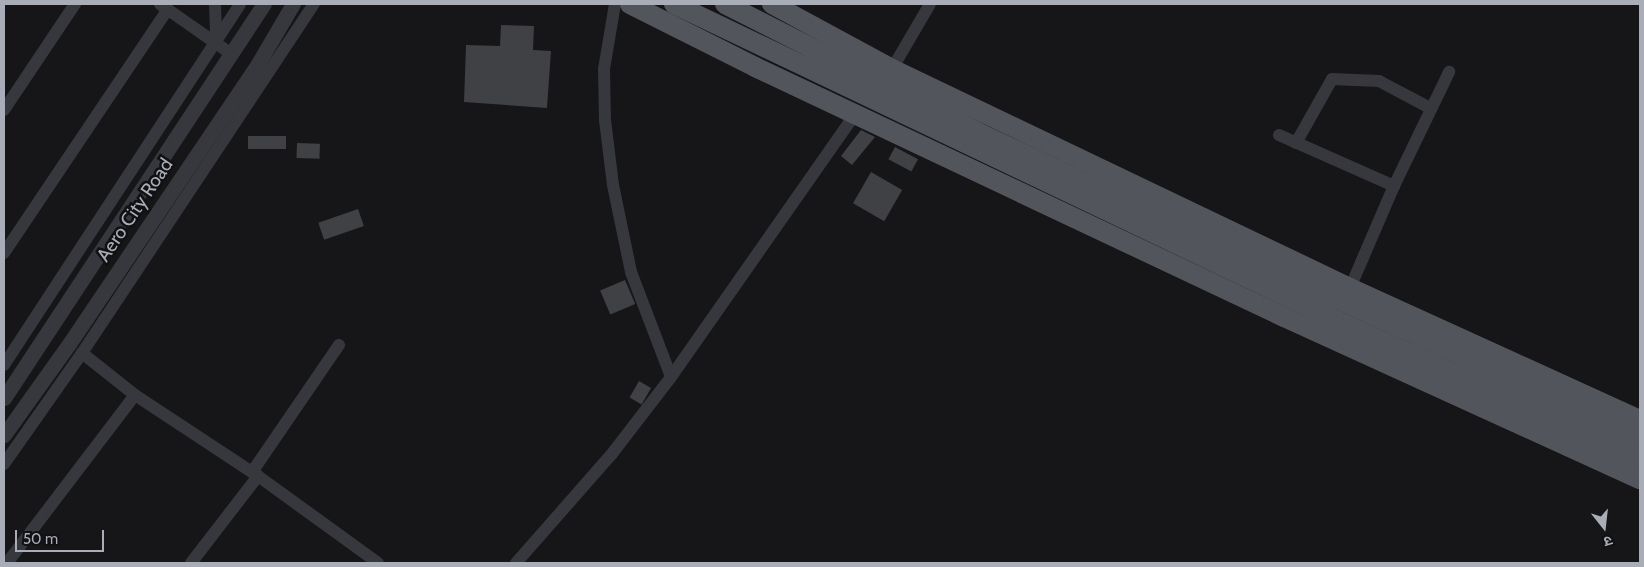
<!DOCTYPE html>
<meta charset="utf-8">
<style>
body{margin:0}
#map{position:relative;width:1644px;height:567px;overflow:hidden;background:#161618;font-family:Cabin,"Noto Sans Devanagari",sans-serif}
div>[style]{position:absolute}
.building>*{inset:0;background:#404145;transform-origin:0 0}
.minor>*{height:12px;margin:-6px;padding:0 6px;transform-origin:6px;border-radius:6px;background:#37383d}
.tertiary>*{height:15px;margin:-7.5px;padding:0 7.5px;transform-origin:7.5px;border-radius:7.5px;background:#37383d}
.primary>*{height:20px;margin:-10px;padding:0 10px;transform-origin:10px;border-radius:10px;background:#53555c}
span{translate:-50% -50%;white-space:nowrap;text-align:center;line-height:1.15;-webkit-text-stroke:5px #111113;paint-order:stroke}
.street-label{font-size:19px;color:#a8adb8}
.frame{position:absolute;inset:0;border:5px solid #a8adb8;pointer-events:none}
.north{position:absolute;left:1579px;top:502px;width:50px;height:50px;-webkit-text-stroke:4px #111113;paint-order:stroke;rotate:164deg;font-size:14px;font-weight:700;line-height:20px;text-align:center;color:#a8adb8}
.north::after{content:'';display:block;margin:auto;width:18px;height:22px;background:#a8adb8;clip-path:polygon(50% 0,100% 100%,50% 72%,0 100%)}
.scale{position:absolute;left:15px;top:530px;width:89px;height:22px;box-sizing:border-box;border:2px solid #a8adb8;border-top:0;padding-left:6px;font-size:15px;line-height:18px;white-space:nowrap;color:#a8adb8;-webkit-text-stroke:4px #111113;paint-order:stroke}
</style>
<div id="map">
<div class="building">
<i style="clip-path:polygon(501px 25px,534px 26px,533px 50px,551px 51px,547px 108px,464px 102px,466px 45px,500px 46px)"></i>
<i style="clip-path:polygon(861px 130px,875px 137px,852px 165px,841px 156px)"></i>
<i style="left:248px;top:136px;width:38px;height:13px"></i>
<i style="left:297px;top:143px;width:23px;height:15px;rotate:2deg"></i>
<i style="left:895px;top:147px;width:26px;height:14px;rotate:28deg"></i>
<i style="left:871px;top:172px;width:36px;height:36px;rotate:30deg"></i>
<i style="left:358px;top:209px;width:18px;height:42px;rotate:71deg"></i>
<i style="left:625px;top:280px;width:26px;height:27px;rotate:67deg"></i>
<i style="left:639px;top:381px;width:14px;height:19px;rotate:30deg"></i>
</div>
<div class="minor">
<i style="left:160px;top:4px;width:85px;rotate:35deg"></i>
<i style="left:215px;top:4px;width:38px;rotate:88deg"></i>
<i style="left:615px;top:4px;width:66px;rotate:99.6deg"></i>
<i style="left:604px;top:69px;width:51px;rotate:88.9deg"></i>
<i style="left:605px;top:120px;width:65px;rotate:83deg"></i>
<i style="left:613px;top:185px;width:89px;rotate:78.3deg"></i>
<i style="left:631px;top:272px;width:112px;rotate:69.1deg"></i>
<i style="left:892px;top:69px;width:75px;rotate:-59.7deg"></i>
<i style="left:4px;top:110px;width:128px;rotate:-56.2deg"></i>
<i style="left:1279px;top:135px;width:126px;rotate:23.9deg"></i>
<i style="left:1296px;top:143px;width:73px;rotate:-60.6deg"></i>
<i style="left:1332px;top:79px;width:47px;rotate:2.4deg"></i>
<i style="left:1379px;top:81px;width:58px;rotate:27.9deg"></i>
<i style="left:4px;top:253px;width:294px;rotate:-56.1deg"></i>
<i style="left:1350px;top:288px;width:111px;rotate:-66.7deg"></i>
<i style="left:1394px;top:186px;width:127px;rotate:-64.2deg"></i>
<i style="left:82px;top:353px;width:68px;rotate:38.4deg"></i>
<i style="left:135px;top:395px;width:147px;rotate:33.4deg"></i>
<i style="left:4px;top:365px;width:431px;rotate:-56.8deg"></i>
<i style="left:4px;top:464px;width:136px;rotate:-54.9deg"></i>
<i style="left:82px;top:353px;width:419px;rotate:-56.4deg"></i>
<i style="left:252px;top:472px;width:154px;rotate:-55.6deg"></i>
<i style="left:7px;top:563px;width:211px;rotate:-52.7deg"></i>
<i style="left:191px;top:563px;width:110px;rotate:-52.4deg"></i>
<i style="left:258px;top:476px;width:148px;rotate:35.9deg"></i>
<i style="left:516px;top:563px;width:144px;rotate:-48.7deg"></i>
<i style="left:611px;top:455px;width:98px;rotate:-52.4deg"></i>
<i style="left:671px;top:377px;width:322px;rotate:-55deg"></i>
</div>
<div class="tertiary">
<i style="left:4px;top:398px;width:472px;rotate:-56.6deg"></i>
<i style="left:4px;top:435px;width:112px;rotate:-54.5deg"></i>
<i style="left:69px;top:344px;width:334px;rotate:-56deg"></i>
<i style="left:256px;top:67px;width:73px;rotate:-59.6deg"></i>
</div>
<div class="primary">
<i style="left:630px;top:4px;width:140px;rotate:26.7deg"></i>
<i style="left:755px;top:67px;width:585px;rotate:25.29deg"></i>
<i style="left:1284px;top:317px;width:391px;rotate:24.5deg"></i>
<i style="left:674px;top:4px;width:734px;rotate:25.52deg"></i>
<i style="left:1336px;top:320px;width:334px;rotate:24.4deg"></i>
<i style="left:725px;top:4px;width:283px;rotate:26.9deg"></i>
<i style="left:977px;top:132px;width:176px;rotate:25.3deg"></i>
<i style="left:1136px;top:207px;width:554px;rotate:24.53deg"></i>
<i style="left:772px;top:4px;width:136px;rotate:28.4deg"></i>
<i style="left:892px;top:69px;width:508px;rotate:25.56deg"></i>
<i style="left:1350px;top:288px;width:319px;rotate:24.5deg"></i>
</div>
<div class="street-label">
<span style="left:135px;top:210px;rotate:-56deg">Aero City Road</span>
</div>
<div class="frame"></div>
<div class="north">उ</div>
<div class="scale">50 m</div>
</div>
